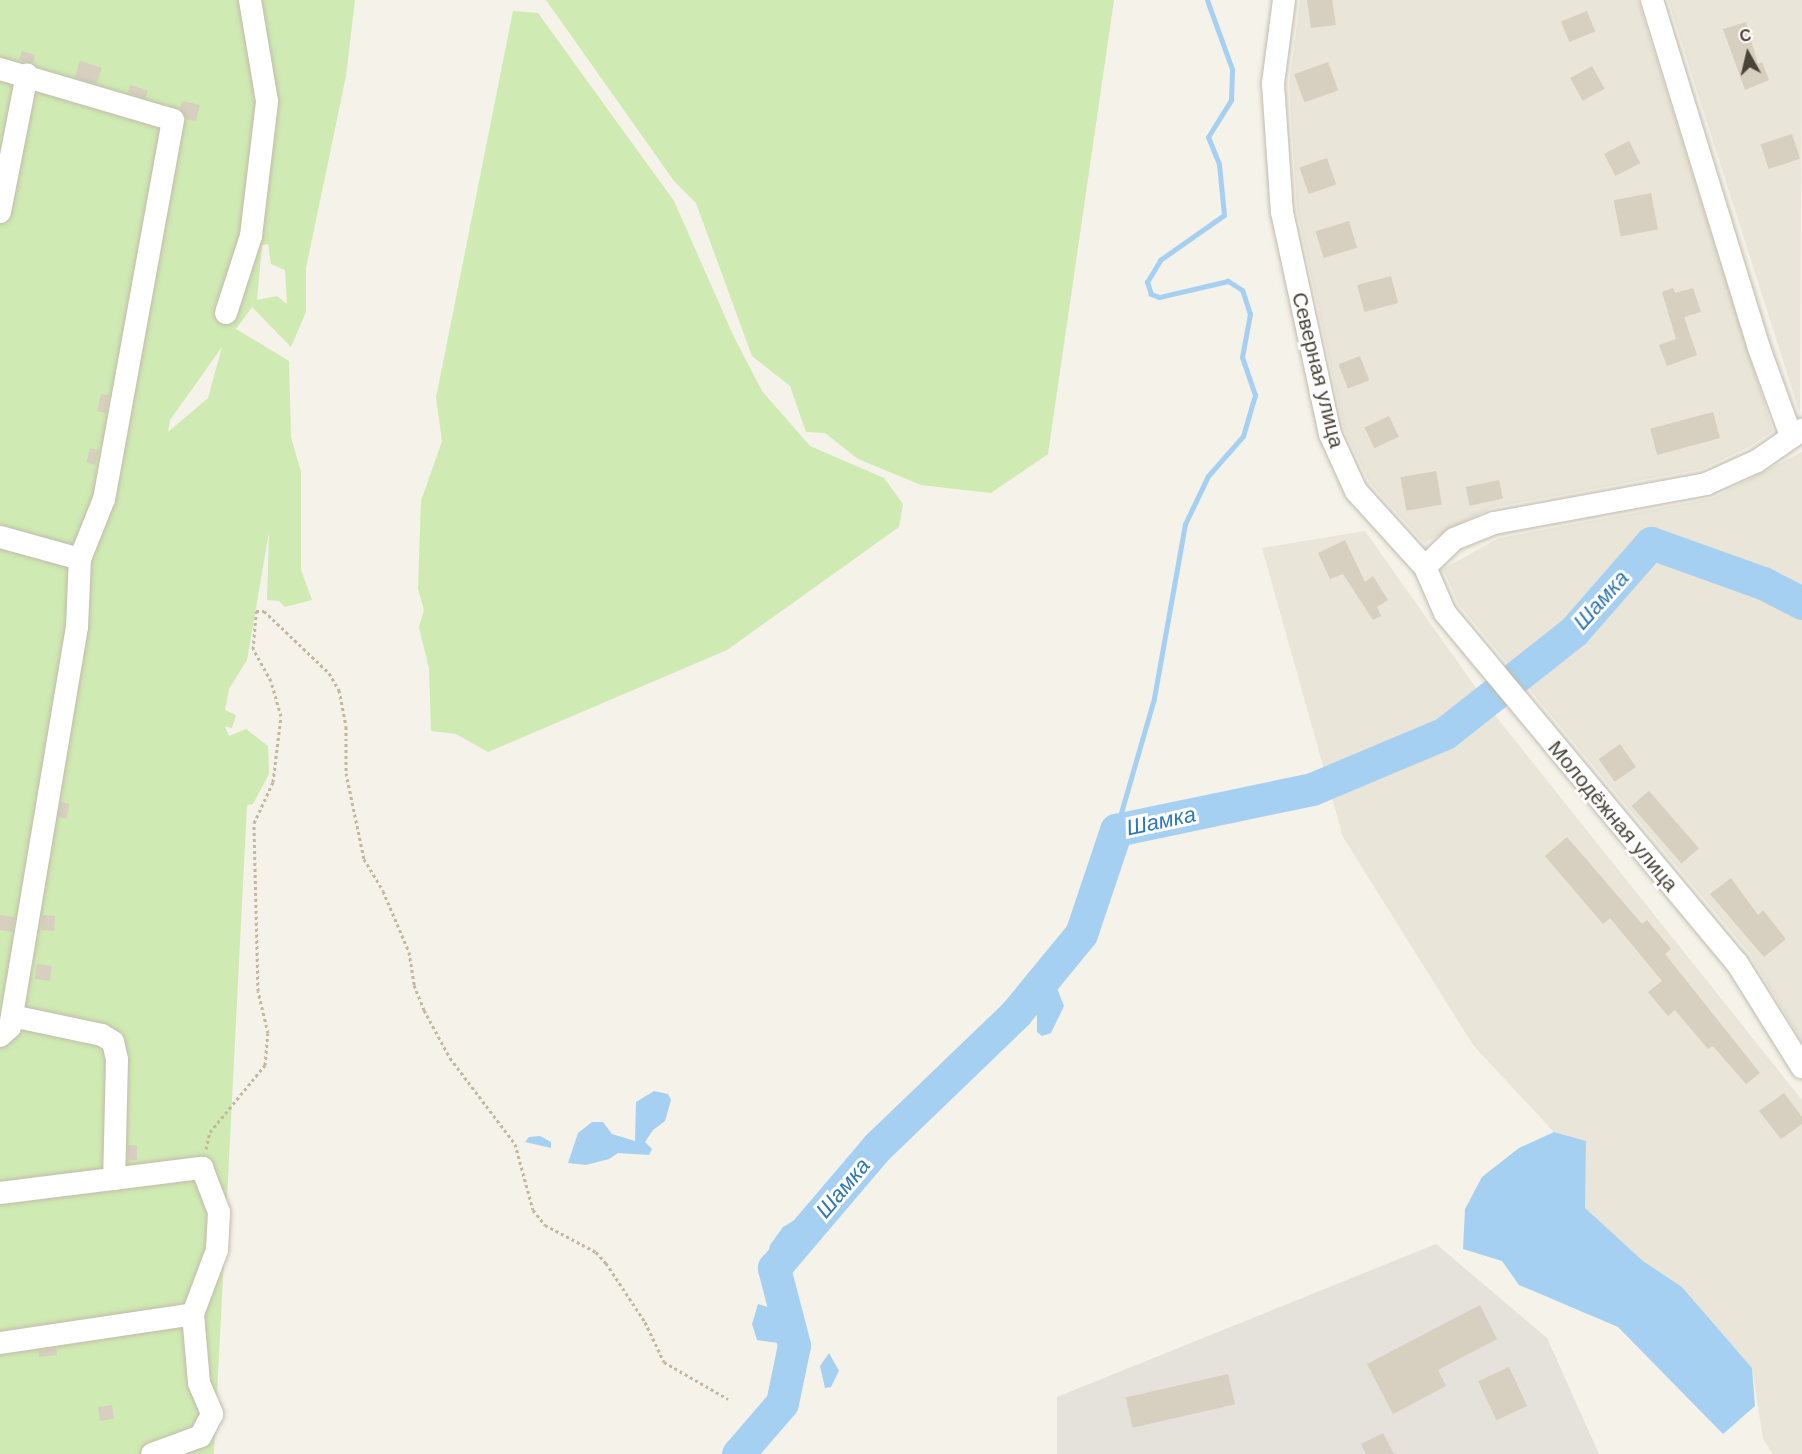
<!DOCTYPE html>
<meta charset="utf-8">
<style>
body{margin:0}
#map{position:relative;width:1802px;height:1454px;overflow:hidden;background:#f5f2ea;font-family:Helvetica,sans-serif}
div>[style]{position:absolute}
.residential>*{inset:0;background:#e9e5d8}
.industrial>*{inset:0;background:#e5e1db}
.green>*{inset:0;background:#cfeab2}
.water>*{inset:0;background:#a6d0f2}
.stream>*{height:5px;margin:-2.5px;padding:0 2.5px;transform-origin:2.5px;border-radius:2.5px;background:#a6d0f2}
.river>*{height:33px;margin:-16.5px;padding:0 16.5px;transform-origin:16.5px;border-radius:16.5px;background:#a6d0f2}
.building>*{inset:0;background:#d7cfbf;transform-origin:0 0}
.path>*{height:3px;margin-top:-1.5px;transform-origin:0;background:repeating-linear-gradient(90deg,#c3b79d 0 3px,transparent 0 6px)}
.roads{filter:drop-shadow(0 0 2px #c1bbac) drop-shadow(0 0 2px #c1bbac)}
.minor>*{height:22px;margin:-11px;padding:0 11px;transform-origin:11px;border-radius:11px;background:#fff}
span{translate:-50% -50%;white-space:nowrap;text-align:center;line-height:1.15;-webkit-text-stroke:6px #fff;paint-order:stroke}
.street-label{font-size:21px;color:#4a4338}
.water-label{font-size:22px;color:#2d78b9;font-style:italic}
.north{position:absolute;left:1718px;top:24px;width:60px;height:60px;-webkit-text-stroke:4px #fff;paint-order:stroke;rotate:352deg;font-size:16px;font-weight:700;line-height:24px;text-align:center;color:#4a4338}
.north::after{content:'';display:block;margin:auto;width:21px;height:27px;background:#4a4338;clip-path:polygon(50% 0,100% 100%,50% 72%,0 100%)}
</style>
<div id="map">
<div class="residential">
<i style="clip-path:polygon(1300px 0,1638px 0,1773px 431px,1749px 447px,1702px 469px,1491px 508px,1424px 543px,1369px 482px,1344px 429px,1297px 210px,1289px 85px)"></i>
<i style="clip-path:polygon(1668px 0,1802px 0,1800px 414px)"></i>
<i style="clip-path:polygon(1802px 452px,1802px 1042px,1749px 953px,1459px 605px,1443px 569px,1499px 538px,1713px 498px)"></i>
<i style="clip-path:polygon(1365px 531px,1498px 719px,1802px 1100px,1802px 1454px,1773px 1454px,1763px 1439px,1752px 1368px,1682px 1287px,1643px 1261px,1584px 1208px,1586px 1141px,1554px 1132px,1473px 1045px,1343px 837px,1262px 548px)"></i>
</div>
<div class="industrial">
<i style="clip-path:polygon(1436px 1244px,1547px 1338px,1599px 1454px,1057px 1454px,1057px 1397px)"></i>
</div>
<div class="green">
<i style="clip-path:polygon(evenodd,0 0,355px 0,346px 76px,306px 268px,306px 312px,291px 347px,252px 307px,236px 329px,289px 361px,291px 437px,301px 472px,301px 570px,312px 600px,285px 607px,279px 601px,267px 600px,269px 532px,247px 660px,229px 689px,225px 710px,236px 715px,232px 728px,225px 726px,229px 736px,246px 729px,268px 746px,269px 774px,253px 804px,247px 805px,214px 1454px,0 1454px,0 0,268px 244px,271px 264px,285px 270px,287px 304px,277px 296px,257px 300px,262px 245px,268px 244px,0 0,222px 347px,208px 398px,168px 432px,170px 420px,222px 347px)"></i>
<i style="clip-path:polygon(546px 0,1114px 0,1048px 454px,991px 493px,921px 485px,858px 459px,825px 433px,806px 432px,790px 386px,752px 356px,696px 203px,674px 181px)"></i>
<i style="clip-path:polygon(513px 11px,538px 13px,674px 201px,734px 337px,762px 391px,810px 446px,884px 478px,903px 504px,899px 527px,727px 650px,488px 752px,456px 734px,431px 731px,429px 669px,419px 627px,424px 610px,418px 589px,421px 501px,442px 441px,436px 398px)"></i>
</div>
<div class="water">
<i style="clip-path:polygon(1048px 965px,1064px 1006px,1051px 1033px,1042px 1036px,1037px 1032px,1037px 1003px,1047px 987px,1039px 973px)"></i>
<i style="clip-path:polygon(654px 1091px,668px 1094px,671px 1100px,665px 1121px,653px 1130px,645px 1142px,652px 1149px,649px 1155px,618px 1153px,609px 1159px,586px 1165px,568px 1163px,578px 1133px,592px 1122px,603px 1122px,612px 1134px,635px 1141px,636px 1102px)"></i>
<i style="clip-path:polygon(1554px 1132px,1586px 1141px,1585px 1208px,1643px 1261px,1682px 1287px,1752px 1368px,1755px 1406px,1723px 1434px,1618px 1327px,1519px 1285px,1502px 1261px,1463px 1249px,1465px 1209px,1482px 1177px,1519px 1148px)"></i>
<i style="clip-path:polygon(540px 1136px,551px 1142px,551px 1148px,525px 1142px,529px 1137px)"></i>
<i style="clip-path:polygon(808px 1212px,814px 1216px,815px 1223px,787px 1241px,772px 1261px,768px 1255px,770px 1245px,783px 1227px)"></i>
<i style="clip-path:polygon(758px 1304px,772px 1308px,774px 1326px,786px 1344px,757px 1340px,752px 1324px)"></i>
<i style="clip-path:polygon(829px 1353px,839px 1371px,831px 1387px,825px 1388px,820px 1366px)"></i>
</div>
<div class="stream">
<i style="left:1116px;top:830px;width:137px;rotate:-73.9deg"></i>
<i style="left:1154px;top:698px;width:177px;rotate:-79.9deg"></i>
<i style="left:1185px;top:524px;width:53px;rotate:-64.4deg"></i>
<i style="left:1208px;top:476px;width:53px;rotate:-48.8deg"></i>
<i style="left:1243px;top:436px;width:43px;rotate:-73.7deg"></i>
<i style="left:1255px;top:395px;width:40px;rotate:-108.9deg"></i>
<i style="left:1242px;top:357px;width:44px;rotate:-79.5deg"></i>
<i style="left:1250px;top:314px;width:25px;rotate:-108deg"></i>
<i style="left:1242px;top:290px;width:17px;rotate:-147deg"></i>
<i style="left:1228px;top:281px;width:71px;rotate:166.9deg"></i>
<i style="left:1159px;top:297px;width:9px;rotate:-159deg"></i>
<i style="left:1151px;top:294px;width:13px;rotate:-108deg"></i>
<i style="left:1147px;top:282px;width:26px;rotate:-59deg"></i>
<i style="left:1160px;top:260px;width:78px;rotate:-35.1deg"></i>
<i style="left:1224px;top:215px;width:51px;rotate:-95.6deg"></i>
<i style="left:1219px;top:164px;width:29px;rotate:-112deg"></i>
<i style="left:1208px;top:137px;width:44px;rotate:-58.1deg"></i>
<i style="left:1231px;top:100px;width:31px;rotate:-88deg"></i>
<i style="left:1232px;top:69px;width:73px;rotate:-109.9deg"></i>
</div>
<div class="river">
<i style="left:738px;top:1454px;width:67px;rotate:-49.2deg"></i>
<i style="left:782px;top:1403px;width:59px;rotate:-78.3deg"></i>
<i style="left:794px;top:1345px;width:80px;rotate:-104.6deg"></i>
<i style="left:774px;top:1268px;width:160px;rotate:-49.6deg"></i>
<i style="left:878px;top:1146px;width:192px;rotate:-43.9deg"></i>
<i style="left:1016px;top:1013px;width:102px;rotate:-50.6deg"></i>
<i style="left:1081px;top:934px;width:110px;rotate:-71.4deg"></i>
<i style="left:1116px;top:830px;width:200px;rotate:-11.8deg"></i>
<i style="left:1312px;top:789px;width:144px;rotate:-22.8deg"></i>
<i style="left:1445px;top:733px;width:164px;rotate:-38.3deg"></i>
<i style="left:1574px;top:631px;width:117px;rotate:-48.8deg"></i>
<i style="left:1651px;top:543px;width:119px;rotate:19.7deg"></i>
<i style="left:1763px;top:583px;width:44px;rotate:27.1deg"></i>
</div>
<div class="building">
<i style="clip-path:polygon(1307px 0,1332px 0,1336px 25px,1311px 28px)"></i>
<i style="left:1587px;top:11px;width:22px;height:28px;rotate:68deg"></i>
<i style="clip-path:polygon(1746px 22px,1758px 64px,1762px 62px,1769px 80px,1745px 90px,1723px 29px)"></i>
<i style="clip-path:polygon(22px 51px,35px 55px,33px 63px,19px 60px)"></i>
<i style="left:80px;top:61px;width:23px;height:17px;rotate:18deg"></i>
<i style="left:1328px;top:62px;width:30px;height:36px;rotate:70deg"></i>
<i style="left:1592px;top:66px;width:26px;height:25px;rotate:61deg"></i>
<i style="left:130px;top:85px;width:19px;height:8px;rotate:18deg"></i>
<i style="clip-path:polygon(182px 101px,200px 105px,196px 121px,186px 119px,180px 109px)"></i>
<i style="left:1792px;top:134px;width:26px;height:33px;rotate:72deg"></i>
<i style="left:1629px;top:141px;width:25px;height:28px;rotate:63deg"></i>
<i style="left:1327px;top:158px;width:28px;height:29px;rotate:71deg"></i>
<i style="left:1651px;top:193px;width:37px;height:38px;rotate:79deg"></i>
<i style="left:1349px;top:221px;width:28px;height:35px;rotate:73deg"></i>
<i style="left:1391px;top:276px;width:28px;height:35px;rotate:75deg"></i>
<i style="clip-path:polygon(1673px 288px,1675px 293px,1693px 288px,1701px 312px,1684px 317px,1697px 355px,1667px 366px,1659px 345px,1676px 339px,1662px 292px)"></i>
<i style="left:1360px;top:356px;width:26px;height:23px;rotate:69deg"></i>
<i style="clip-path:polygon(101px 394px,109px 395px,106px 413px,97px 411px)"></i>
<i style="left:1713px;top:412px;width:27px;height:65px;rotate:75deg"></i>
<i style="left:1389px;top:416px;width:23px;height:27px;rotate:65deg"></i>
<i style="left:90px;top:448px;width:9px;height:15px;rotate:13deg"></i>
<i style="left:1436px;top:471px;width:34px;height:36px;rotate:80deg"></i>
<i style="left:1499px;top:480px;width:19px;height:34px;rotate:78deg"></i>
<i style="clip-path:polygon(1345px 540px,1365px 582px,1373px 576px,1388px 600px,1377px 607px,1381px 616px,1373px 620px,1343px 574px,1330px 579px,1318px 553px)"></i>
<i style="left:1620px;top:744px;width:28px;height:26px;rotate:55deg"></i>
<i style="left:1649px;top:791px;width:76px;height:23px;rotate:49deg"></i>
<i style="left:61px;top:802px;width:9px;height:15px;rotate:13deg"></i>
<i style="clip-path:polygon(1567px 837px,1642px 924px,1647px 920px,1671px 949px,1665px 954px,1760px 1073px,1746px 1084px,1713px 1046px,1708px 1049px,1675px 1010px,1668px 1016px,1648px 992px,1662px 981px,1610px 918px,1603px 924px,1545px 856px)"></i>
<i style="clip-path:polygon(1731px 878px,1758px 915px,1763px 910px,1786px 939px,1764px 957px,1710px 894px)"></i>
<i style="clip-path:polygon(0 915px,15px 917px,12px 932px,0 930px)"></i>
<i style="left:42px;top:915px;width:13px;height:15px;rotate:4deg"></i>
<i style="left:37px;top:964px;width:15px;height:15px;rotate:8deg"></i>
<i style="clip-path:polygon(1784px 1093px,1802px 1117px,1802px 1124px,1781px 1139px,1759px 1111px)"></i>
<i style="left:128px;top:1145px;width:9px;height:15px"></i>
<i style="clip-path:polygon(1480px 1305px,1497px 1339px,1438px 1370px,1446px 1386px,1393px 1414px,1367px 1364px)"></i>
<i style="clip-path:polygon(56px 1348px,57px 1355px,39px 1357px,38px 1351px)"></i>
<i style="left:1509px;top:1367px;width:43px;height:34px;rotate:65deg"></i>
<i style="left:1228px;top:1374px;width:31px;height:105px;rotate:77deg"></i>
<i style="left:112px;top:1405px;width:14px;height:14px;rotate:82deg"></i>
<i style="clip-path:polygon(1383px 1433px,1394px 1454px,1366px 1454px,1361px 1444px)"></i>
</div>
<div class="path">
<i style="left:206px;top:1149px;width:17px;rotate:-77deg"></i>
<i style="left:210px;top:1132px;width:87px;rotate:-50.6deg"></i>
<i style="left:265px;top:1065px;width:32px;rotate:-85deg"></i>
<i style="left:268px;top:1033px;width:43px;rotate:-103.4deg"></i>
<i style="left:258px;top:991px;width:168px;rotate:-91.4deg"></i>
<i style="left:254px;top:823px;width:45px;rotate:-65.1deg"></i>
<i style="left:273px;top:782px;width:66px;rotate:-83.1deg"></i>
<i style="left:281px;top:716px;width:36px;rotate:-106deg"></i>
<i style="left:271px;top:681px;width:37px;rotate:-119deg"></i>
<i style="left:253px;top:649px;width:38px;rotate:-85deg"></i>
<i style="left:256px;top:611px;width:8px"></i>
<i style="left:264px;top:611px;width:90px;rotate:43.6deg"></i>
<i style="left:329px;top:673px;width:20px;rotate:60deg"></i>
<i style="left:339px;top:690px;width:37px;rotate:79deg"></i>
<i style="left:346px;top:726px;width:47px;rotate:90deg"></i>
<i style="left:346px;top:773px;width:88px;rotate:78.2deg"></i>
<i style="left:364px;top:859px;width:37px;rotate:59deg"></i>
<i style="left:383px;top:891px;width:66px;rotate:66.9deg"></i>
<i style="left:409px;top:952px;width:33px;rotate:81deg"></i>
<i style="left:414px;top:985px;width:27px;rotate:68deg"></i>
<i style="left:424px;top:1010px;width:55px;rotate:61.6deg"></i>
<i style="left:450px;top:1058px;width:108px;rotate:52.9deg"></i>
<i style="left:515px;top:1144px;width:68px;rotate:74.7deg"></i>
<i style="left:533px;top:1210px;width:19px;rotate:51deg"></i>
<i style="left:545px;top:1225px;width:58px;rotate:27.9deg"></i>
<i style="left:596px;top:1252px;width:15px;rotate:48deg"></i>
<i style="left:606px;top:1263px;width:71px;rotate:56.5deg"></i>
<i style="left:645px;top:1322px;width:44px;rotate:64.6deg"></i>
<i style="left:664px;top:1362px;width:74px;rotate:30deg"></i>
</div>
<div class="roads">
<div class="minor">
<i style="left:1284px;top:0;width:85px;rotate:97.5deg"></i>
<i style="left:1273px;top:84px;width:128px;rotate:86deg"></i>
<i style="left:1282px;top:212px;width:227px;rotate:77.8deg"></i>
<i style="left:1330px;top:434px;width:63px;rotate:65.5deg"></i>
<i style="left:1356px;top:491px;width:103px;rotate:47.8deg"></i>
<i style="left:1425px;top:567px;width:50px;rotate:66.5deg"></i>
<i style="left:1445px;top:613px;width:456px;rotate:50.2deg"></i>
<i style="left:1737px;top:963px;width:123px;rotate:58deg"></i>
<i style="left:1652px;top:0;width:364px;rotate:72.9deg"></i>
<i style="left:1759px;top:348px;width:94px;rotate:70deg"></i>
<i style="left:0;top:69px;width:180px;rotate:16.4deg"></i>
<i style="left:173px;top:120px;width:385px;rotate:100.3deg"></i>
<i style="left:104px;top:499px;width:65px;rotate:111.8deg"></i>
<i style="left:80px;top:559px;width:83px;rotate:-164.6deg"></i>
<i style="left:0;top:212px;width:140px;rotate:-78.9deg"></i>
<i style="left:226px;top:313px;width:81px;rotate:-72deg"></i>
<i style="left:251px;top:236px;width:136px;rotate:-83.2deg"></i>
<i style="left:267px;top:101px;width:102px;rotate:-99.6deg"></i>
<i style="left:1425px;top:567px;width:40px;rotate:-44deg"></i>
<i style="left:1454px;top:539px;width:43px;rotate:-21.8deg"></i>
<i style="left:1494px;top:523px;width:216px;rotate:-10.4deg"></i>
<i style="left:1706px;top:484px;width:56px;rotate:-24.3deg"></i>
<i style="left:1757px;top:461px;width:55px;rotate:-34.6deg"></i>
<i style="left:12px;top:1016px;width:92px;rotate:11.9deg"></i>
<i style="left:102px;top:1035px;width:13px;rotate:32deg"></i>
<i style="left:113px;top:1042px;width:18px;rotate:77deg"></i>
<i style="left:117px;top:1060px;width:119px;rotate:91.4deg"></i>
<i style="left:0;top:1036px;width:13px;rotate:-42deg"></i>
<i style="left:10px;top:1027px;width:406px;rotate:-80.5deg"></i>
<i style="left:77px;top:627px;width:68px;rotate:-87.5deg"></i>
<i style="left:0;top:1193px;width:204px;rotate:-7.1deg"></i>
<i style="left:202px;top:1168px;width:47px;rotate:68.9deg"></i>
<i style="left:219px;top:1212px;width:38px;rotate:93deg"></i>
<i style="left:217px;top:1250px;width:68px;rotate:110.6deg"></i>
<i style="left:193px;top:1314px;width:69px;rotate:85deg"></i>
<i style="left:199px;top:1383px;width:34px;rotate:67deg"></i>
<i style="left:212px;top:1414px;width:25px;rotate:117deg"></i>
<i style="left:201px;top:1436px;width:52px;rotate:159.8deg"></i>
<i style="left:0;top:1343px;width:195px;rotate:-8.5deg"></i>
</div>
</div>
<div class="street-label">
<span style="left:1318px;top:370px;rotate:76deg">Северная улица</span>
<span style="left:1613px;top:816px;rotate:50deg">Молодёжная улица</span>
</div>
<div class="water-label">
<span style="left:1601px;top:600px;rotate:-48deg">Шамка</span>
<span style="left:1161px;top:821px;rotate:-12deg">Шамка</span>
<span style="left:843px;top:1188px;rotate:-50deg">Шамка</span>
</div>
<div class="north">С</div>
</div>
